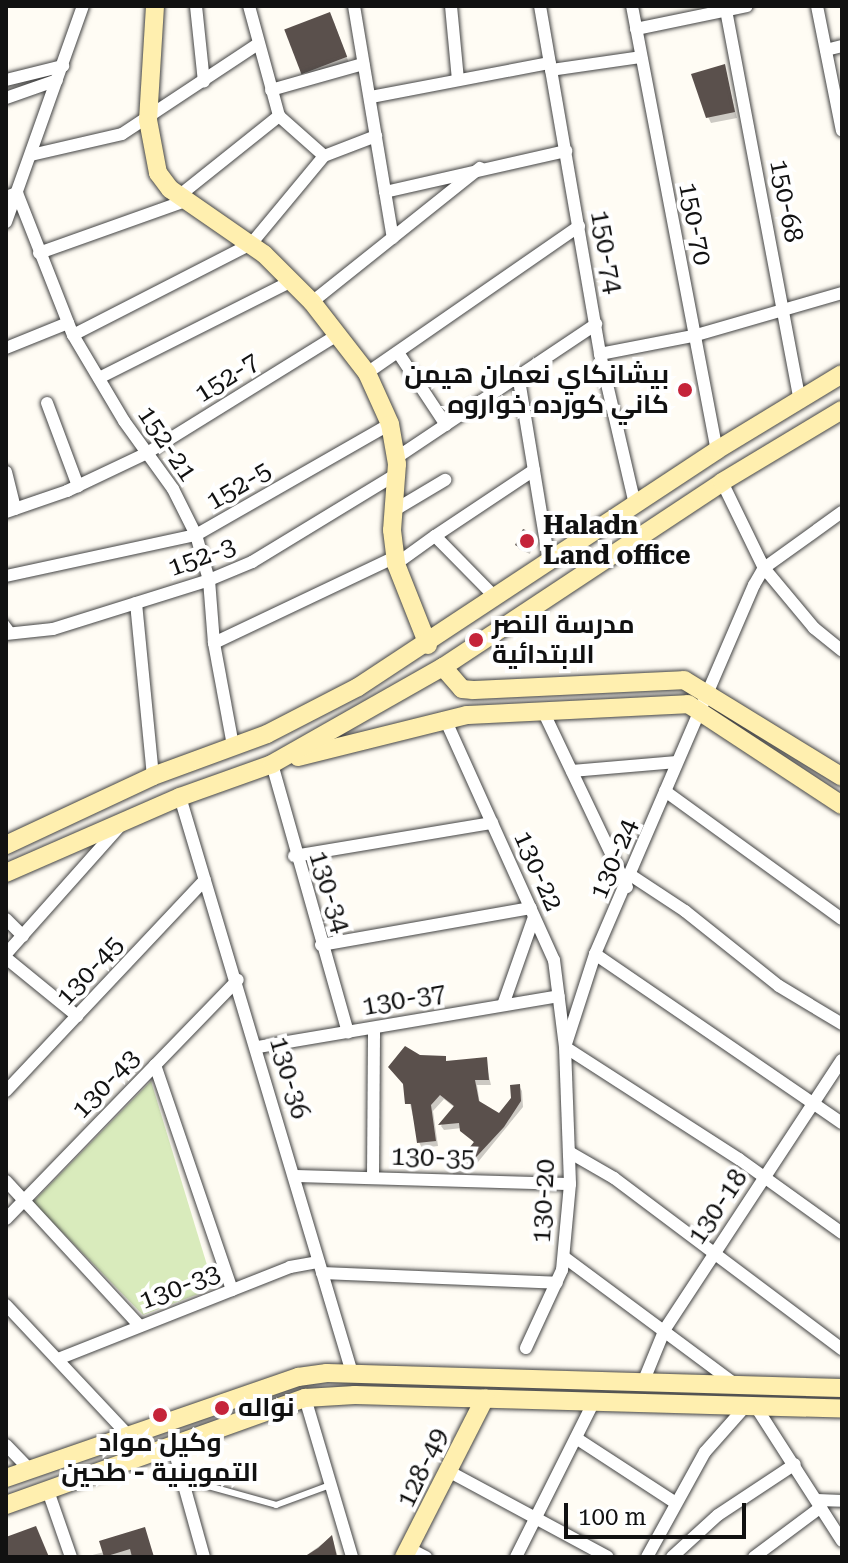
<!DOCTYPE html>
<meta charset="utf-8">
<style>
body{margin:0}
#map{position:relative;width:848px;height:1563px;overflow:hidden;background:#fffcf4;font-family:"Roboto Serif",Cairo,serif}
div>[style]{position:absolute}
.green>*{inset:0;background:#d9ebbc}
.shadow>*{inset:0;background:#0003}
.building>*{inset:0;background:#5a504c;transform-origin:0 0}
.roads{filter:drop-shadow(0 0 2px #444) drop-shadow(0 0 2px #444)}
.lane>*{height:6px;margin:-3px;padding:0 3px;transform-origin:3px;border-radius:3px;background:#fff}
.street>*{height:12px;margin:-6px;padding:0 6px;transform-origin:6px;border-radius:6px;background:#fff}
.secondary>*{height:18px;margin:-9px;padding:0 9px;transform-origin:9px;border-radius:9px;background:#ffefaf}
.dots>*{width:22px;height:22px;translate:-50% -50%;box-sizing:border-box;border:4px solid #fff;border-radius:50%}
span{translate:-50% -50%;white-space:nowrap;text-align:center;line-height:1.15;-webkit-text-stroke:8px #fff;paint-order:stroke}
.street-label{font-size:26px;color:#111}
.poi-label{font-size:26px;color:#111;font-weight:700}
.right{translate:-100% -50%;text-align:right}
.left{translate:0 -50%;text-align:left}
.frame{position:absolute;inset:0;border:8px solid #111;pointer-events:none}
.scale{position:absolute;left:564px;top:1503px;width:182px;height:36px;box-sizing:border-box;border:4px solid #111;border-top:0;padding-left:10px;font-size:24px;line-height:28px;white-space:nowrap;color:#111;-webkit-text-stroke:6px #fff;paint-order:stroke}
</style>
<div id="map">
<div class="green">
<i style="clip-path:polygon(151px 1081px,214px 1288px,143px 1315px,33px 1202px)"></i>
</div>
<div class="shadow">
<i style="clip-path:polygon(333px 20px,349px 63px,308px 76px,305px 71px)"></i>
<i style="clip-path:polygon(724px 66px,737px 118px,711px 123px,708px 117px)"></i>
<i style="clip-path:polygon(534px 536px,530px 554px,519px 549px,517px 545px)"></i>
<i style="clip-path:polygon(420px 1057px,447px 1062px,485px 1059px,491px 1085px,477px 1085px,480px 1104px,499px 1116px,519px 1086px,522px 1091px,523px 1107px,469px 1173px,454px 1175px,450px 1170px,475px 1144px,462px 1128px,444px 1130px,441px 1126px,455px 1108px,444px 1099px,433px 1111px,438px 1146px,422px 1148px,419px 1142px,406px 1087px)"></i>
<i style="clip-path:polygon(144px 1530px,154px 1557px,85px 1557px,104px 1552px)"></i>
<i style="clip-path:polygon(332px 1537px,338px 1557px,304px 1557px)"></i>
</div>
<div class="building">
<i style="left:330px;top:12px;width:48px;height:49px;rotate:69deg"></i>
<i style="clip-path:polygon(725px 64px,735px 112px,706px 118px,691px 74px)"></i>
<i style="clip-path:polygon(523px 529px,535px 534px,528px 552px,515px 545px)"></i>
<i style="clip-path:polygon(405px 1046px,420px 1055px,446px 1056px,446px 1061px,487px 1057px,489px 1080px,475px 1080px,479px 1101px,499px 1113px,511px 1098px,510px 1085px,520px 1084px,521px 1101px,504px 1127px,466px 1168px,449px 1170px,448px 1160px,461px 1158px,474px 1142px,460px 1131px,459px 1123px,438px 1125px,454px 1106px,440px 1095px,431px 1105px,436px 1141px,417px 1143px,411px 1104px,405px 1104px,403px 1084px,388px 1067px)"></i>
<i style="clip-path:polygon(36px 1526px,49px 1557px,6px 1557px,6px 1537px)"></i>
<i style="clip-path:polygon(145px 1527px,154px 1557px,132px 1557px,130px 1549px,104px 1557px,99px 1541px)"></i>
<i style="clip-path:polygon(332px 1535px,337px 1557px,304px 1557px,318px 1548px)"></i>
</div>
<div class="roads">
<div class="lane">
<i style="left:6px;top:623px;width:14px;rotate:54deg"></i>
<i style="left:184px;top:1487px;width:17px;rotate:-10deg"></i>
<i style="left:201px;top:1484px;width:78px;rotate:15.6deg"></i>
<i style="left:276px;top:1505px;width:58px;rotate:-20.3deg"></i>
</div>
<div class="street">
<i style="left:196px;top:6px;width:76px;rotate:84deg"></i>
<i style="left:249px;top:6px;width:114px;rotate:74.7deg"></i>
<i style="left:279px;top:116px;width:60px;rotate:41.6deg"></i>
<i style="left:354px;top:6px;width:235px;rotate:80.5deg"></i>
<i style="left:451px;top:6px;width:74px;rotate:84.6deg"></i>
<i style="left:540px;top:6px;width:353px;rotate:80.2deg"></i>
<i style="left:600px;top:354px;width:154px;rotate:76.9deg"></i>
<i style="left:632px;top:6px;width:452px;rotate:79.2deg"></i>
<i style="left:817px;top:6px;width:127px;rotate:78.7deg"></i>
<i style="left:726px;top:10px;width:397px;rotate:79.3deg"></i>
<i style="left:636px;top:29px;width:113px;rotate:-11.7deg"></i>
<i style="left:826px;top:50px;width:16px;rotate:-14deg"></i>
<i style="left:551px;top:70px;width:91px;rotate:-8.2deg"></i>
<i style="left:6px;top:80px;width:59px;rotate:-13.8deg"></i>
<i style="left:271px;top:90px;width:96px;rotate:-15.8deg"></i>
<i style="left:371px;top:97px;width:182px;rotate:-10.8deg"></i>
<i style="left:6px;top:98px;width:54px;rotate:-19.4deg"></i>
<i style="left:31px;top:155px;width:93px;rotate:-13deg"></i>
<i style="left:122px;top:134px;width:163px;rotate:-33.5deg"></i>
<i style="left:385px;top:192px;width:186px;rotate:-12.8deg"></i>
<i style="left:180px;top:195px;width:127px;rotate:-38.6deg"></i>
<i style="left:6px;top:197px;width:12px;rotate:-20deg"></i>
<i style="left:17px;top:193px;width:153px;rotate:68.5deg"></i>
<i style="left:73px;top:335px;width:100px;rotate:59.3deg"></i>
<i style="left:124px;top:421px;width:84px;rotate:54.2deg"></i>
<i style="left:173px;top:489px;width:51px;rotate:63.4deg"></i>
<i style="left:196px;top:535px;width:47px;rotate:73.9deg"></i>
<i style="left:209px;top:580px;width:63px;rotate:85.5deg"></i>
<i style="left:214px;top:643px;width:105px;rotate:79.5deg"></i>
<i style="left:6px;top:222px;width:229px;rotate:-70.4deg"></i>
<i style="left:39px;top:253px;width:158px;rotate:-19.6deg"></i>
<i style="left:312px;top:302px;width:215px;rotate:-38.6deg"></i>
<i style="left:73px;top:335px;width:200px;rotate:-27.1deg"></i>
<i style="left:251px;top:244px;width:114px;rotate:-50.3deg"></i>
<i style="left:324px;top:156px;width:56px;rotate:-21deg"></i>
<i style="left:6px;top:348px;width:67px;rotate:-22deg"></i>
<i style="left:399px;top:354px;width:85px;rotate:56.5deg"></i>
<i style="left:600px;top:354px;width:95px;rotate:-11deg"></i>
<i style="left:693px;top:336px;width:155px;rotate:-16.1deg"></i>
<i style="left:367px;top:373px;width:258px;rotate:-34.7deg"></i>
<i style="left:99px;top:378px;width:216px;rotate:-26.7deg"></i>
<i style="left:519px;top:380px;width:183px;rotate:80.6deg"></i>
<i style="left:47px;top:403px;width:89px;rotate:69.5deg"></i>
<i style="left:396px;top:458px;width:241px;rotate:-33.8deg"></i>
<i style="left:6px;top:472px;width:38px;rotate:76deg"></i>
<i style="left:722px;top:482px;width:96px;rotate:64deg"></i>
<i style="left:764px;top:568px;width:78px;rotate:50.2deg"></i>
<i style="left:814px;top:628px;width:36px;rotate:39deg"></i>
<i style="left:393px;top:511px;width:61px;rotate:-30.8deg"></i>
<i style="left:6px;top:512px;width:65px;rotate:-19deg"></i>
<i style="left:67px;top:491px;width:89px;rotate:-25.4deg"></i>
<i style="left:147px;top:453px;width:226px;rotate:-31.8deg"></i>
<i style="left:435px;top:536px;width:119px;rotate:-33.7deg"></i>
<i style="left:396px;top:564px;width:48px;rotate:-35.7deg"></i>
<i style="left:435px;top:536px;width:84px;rotate:45.5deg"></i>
<i style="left:6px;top:576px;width:194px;rotate:-12.2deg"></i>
<i style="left:196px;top:535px;width:224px;rotate:-29.8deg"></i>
<i style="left:136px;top:603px;width:174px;rotate:84.4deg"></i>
<i style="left:6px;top:634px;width:47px;rotate:-6.1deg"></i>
<i style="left:53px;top:629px;width:164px;rotate:-17.4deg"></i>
<i style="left:209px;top:580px;width:47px;rotate:-22.7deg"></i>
<i style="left:252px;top:562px;width:167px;rotate:-31.3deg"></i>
<i style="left:214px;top:643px;width:200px;rotate:-25.4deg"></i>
<i style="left:543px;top:711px;width:195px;rotate:64.5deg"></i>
<i style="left:445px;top:719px;width:265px;rotate:65.7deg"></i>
<i style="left:554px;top:960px;width:88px;rotate:82.8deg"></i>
<i style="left:565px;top:1047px;width:137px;rotate:87.9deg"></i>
<i style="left:570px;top:1184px;width:86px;rotate:95.3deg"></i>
<i style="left:562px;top:1270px;width:86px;rotate:114.8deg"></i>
<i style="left:272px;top:764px;width:279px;rotate:74.2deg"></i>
<i style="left:572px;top:771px;width:105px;rotate:-4.9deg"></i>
<i style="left:665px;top:791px;width:218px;rotate:35.9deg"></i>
<i style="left:180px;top:797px;width:601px;rotate:73.37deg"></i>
<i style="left:294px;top:856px;width:201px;rotate:-9.5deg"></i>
<i style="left:632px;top:876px;width:64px;rotate:33.4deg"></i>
<i style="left:685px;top:911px;width:120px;rotate:38.6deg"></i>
<i style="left:779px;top:986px;width:74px;rotate:31.1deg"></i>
<i style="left:6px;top:919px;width:24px;rotate:45deg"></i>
<i style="left:321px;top:945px;width:213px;rotate:-10deg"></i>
<i style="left:6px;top:954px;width:173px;rotate:-48.3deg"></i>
<i style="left:595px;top:954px;width:299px;rotate:34.4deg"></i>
<i style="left:6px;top:958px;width:92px;rotate:39.2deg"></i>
<i style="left:503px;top:1005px;width:93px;rotate:-70.6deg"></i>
<i style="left:566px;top:1044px;width:95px;rotate:-72.1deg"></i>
<i style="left:595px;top:954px;width:402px;rotate:-66.7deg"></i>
<i style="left:754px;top:585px;width:20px;rotate:-60deg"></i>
<i style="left:764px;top:568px;width:96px;rotate:-35.7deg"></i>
<i style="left:258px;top:1047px;width:305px;rotate:-9.6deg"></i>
<i style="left:565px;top:1047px;width:207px;rotate:32.8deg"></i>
<i style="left:739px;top:1159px;width:127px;rotate:35.7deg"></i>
<i style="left:155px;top:1065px;width:238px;rotate:71.1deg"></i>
<i style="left:6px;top:1091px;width:290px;rotate:-46.7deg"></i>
<i style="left:569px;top:1152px;width:52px;rotate:30deg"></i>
<i style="left:614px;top:1178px;width:285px;rotate:36.9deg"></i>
<i style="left:294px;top:1176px;width:276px;rotate:1.7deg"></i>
<i style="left:373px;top:1178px;width:150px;rotate:-89.6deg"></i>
<i style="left:6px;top:1181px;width:197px;rotate:47.3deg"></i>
<i style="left:6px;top:1219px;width:333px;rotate:-45.9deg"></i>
<i style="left:564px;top:1257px;width:213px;rotate:36.6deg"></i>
<i style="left:322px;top:1273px;width:235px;rotate:2.4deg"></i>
<i style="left:6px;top:1305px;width:175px;rotate:46.8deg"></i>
<i style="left:58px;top:1359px;width:250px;rotate:-21.6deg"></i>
<i style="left:290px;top:1267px;width:29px;rotate:-10deg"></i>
<i style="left:642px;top:1385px;width:61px;rotate:-67.7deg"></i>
<i style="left:665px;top:1329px;width:322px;rotate:-56.7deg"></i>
<i style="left:305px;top:1398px;width:166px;rotate:73.5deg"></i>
<i style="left:756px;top:1407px;width:159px;rotate:57.3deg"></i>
<i style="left:576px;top:1438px;width:117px;rotate:33.1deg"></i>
<i style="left:6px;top:1445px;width:33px;rotate:46deg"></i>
<i style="left:173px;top:1446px;width:115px;rotate:74.4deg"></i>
<i style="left:450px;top:1472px;width:179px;rotate:28.3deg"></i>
<i style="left:48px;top:1491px;width:70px;rotate:70.8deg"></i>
<i style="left:817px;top:1500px;width:25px;rotate:2deg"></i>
<i style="left:412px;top:1550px;width:16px;rotate:27deg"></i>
<i style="left:516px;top:1557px;width:172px;rotate:-63.4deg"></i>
<i style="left:647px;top:1557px;width:120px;rotate:-61.1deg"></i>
<i style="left:705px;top:1452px;width:60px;rotate:-48.4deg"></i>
<i style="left:672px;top:1557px;width:62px;rotate:-42.4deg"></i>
<i style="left:718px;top:1515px;width:92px;rotate:-33.5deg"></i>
<i style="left:754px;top:1557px;width:84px;rotate:-36.7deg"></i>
</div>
<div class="secondary">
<i style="left:155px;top:6px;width:114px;rotate:93.5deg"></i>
<i style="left:148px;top:120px;width:54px;rotate:79.3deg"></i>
<i style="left:158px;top:173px;width:20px;rotate:53deg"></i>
<i style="left:170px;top:189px;width:114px;rotate:34.7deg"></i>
<i style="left:264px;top:254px;width:68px;rotate:45deg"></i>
<i style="left:312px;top:302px;width:90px;rotate:52.2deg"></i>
<i style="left:367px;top:373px;width:56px;rotate:65.7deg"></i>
<i style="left:390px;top:424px;width:41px;rotate:80.1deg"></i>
<i style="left:397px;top:464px;width:66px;rotate:94.3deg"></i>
<i style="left:392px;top:530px;width:34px;rotate:83deg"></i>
<i style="left:396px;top:564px;width:87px;rotate:68.4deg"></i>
<i style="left:443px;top:667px;width:29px;rotate:49deg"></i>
<i style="left:462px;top:689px;width:11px;rotate:5deg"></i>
<i style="left:473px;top:690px;width:211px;rotate:-2.7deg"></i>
<i style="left:684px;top:680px;width:185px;rotate:31.5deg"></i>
<i style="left:298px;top:757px;width:174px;rotate:-14deg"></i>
<i style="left:467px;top:715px;width:221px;rotate:-2.8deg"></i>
<i style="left:688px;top:704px;width:184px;rotate:33.3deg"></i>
<i style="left:6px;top:845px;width:162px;rotate:-25.1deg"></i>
<i style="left:153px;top:776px;width:121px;rotate:-20.2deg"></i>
<i style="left:267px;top:734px;width:102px;rotate:-27.3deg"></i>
<i style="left:358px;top:687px;width:430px;rotate:-33.4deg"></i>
<i style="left:717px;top:450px;width:146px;rotate:-31.3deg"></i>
<i style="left:6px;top:873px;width:190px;rotate:-23.6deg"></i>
<i style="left:180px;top:797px;width:98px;rotate:-19.7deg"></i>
<i style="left:272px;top:764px;width:197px;rotate:-29.6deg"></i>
<i style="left:443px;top:667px;width:335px;rotate:-33.5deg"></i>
<i style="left:722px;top:482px;width:140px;rotate:-31deg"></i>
<i style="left:6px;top:1478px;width:309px;rotate:-19.1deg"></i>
<i style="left:298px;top:1377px;width:29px;rotate:-8deg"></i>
<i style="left:327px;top:1373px;width:515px;rotate:1.67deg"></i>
<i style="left:6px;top:1505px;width:318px;rotate:-19.7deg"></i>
<i style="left:305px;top:1398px;width:50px;rotate:-3.4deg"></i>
<i style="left:355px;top:1395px;width:487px;rotate:1.6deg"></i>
<i style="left:404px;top:1557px;width:178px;rotate:-63deg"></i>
</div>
</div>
<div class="dots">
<i style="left:685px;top:390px;background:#c5243a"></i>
<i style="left:527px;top:541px;background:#c5243a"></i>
<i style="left:476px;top:640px;background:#c5243a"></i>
<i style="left:222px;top:1408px;background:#c5243a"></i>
<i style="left:160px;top:1415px;background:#c5243a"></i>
</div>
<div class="street-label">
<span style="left:786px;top:201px;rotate:79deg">150-68</span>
<span style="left:695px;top:224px;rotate:79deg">150-70</span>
<span style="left:606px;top:252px;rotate:80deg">150-74</span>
<span style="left:227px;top:378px;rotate:-32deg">152-7</span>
<span style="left:167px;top:444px;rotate:56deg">152-21</span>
<span style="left:239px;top:486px;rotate:-30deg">152-5</span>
<span style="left:202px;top:557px;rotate:-20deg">152-3</span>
<span style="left:614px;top:859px;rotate:-67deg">130-24</span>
<span style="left:538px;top:871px;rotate:66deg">130-22</span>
<span style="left:329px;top:892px;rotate:73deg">130-34</span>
<span style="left:90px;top:971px;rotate:-47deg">130-45</span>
<span style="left:404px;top:1000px;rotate:-10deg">130-37</span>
<span style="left:289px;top:1078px;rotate:74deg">130-36</span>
<span style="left:106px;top:1084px;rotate:-46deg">130-43</span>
<span style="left:433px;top:1158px;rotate:2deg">130-35</span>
<span style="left:544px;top:1201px;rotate:-87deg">130-20</span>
<span style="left:718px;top:1207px;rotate:-56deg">130-18</span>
<span style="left:180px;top:1287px;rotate:-21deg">130-33</span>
<span style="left:423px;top:1468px;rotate:-64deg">128-49</span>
</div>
<div class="poi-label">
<span class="right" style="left:669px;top:390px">بيشانكاي نعمان هيمن<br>كاني كورده خواروه</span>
<span class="left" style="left:543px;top:541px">Haladn<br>Land office</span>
<span class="left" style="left:492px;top:640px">مدرسة النصر<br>الابتدائية</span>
<span class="left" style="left:238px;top:1408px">نواله</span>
<span style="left:160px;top:1458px">وكيل مواد<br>التموينية - طحين</span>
</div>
<div class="frame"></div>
<div class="scale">100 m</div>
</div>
